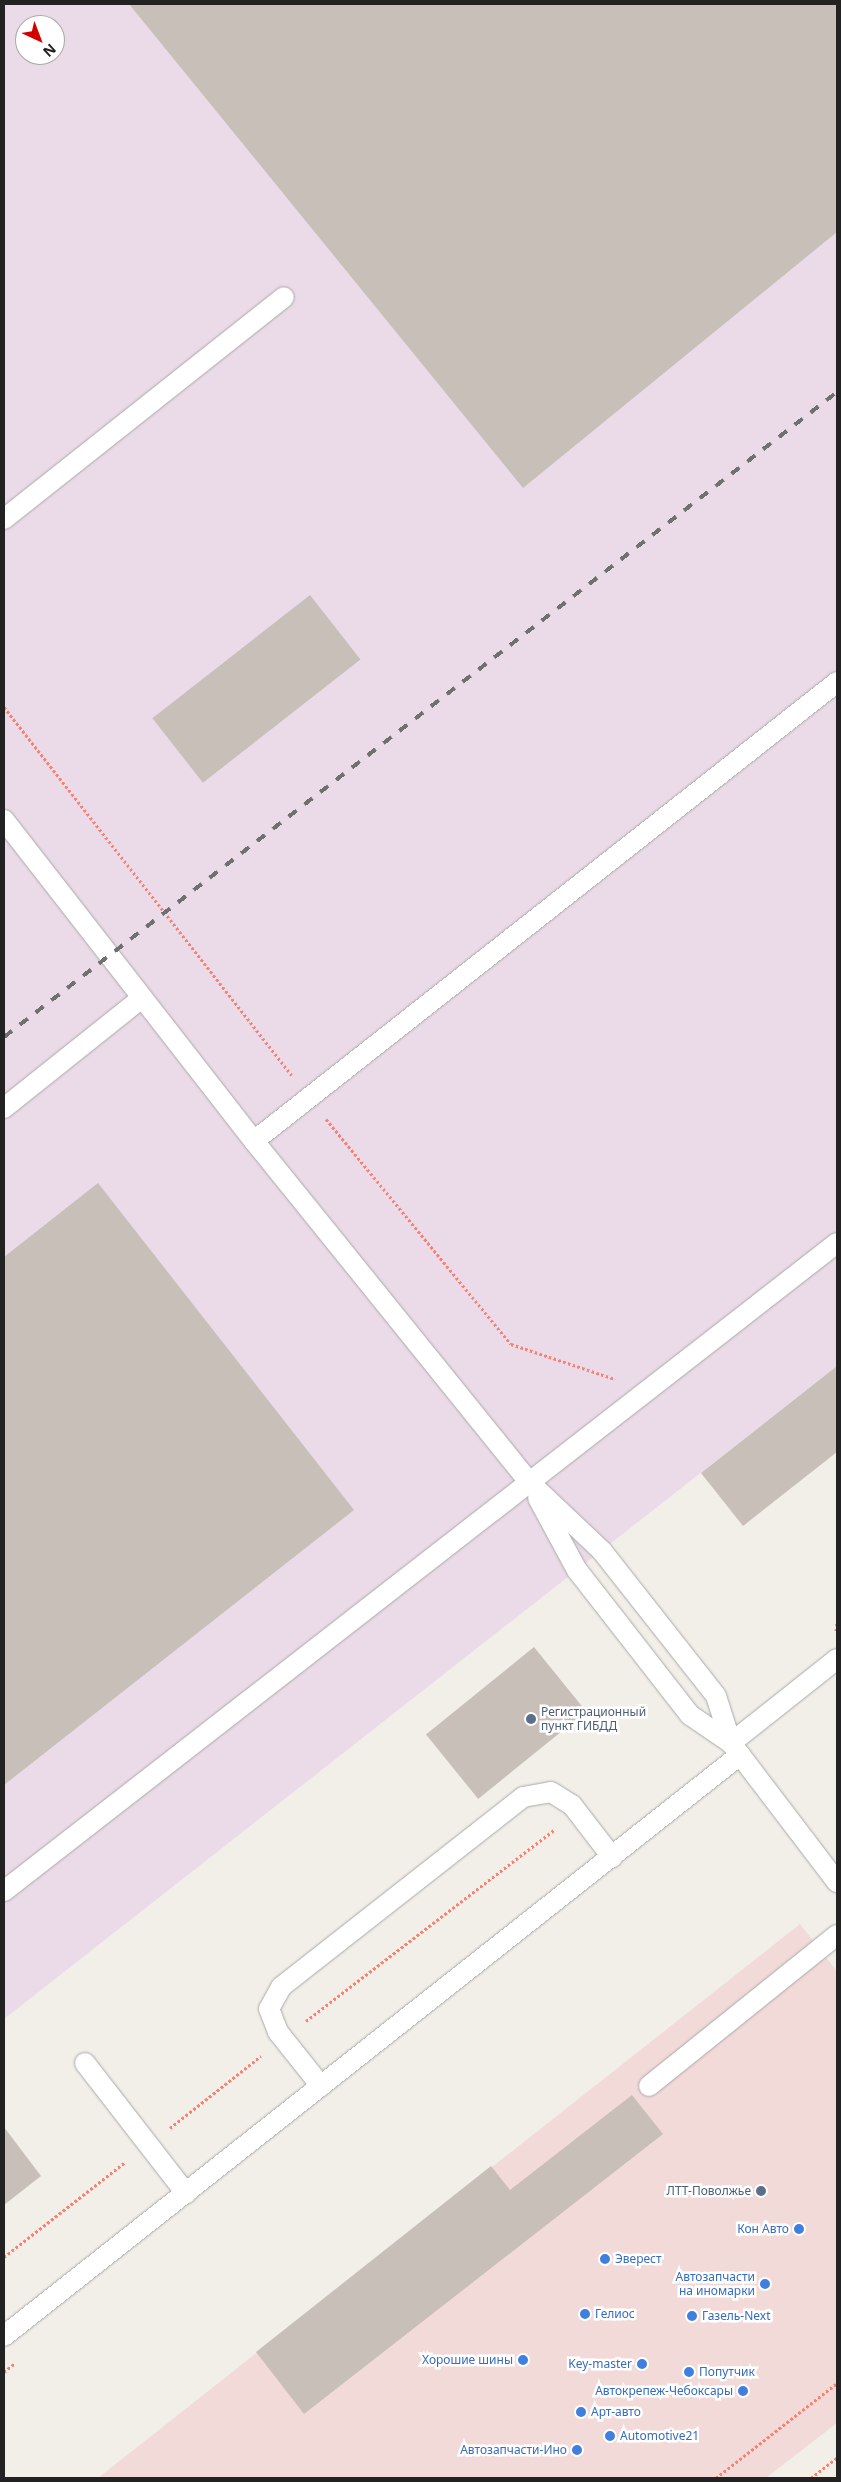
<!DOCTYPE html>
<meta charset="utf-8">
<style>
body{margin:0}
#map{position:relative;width:841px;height:2482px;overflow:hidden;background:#f2efe9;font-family:"Noto Sans",sans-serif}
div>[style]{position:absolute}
.commercial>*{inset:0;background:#f2dad9}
.industrial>*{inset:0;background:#ebdbe8}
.building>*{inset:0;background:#c7bfb8;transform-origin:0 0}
.path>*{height:3px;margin-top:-1.5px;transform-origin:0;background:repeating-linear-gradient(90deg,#fa8072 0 2.5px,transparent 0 5px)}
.roads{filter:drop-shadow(0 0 1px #a9a9a9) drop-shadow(0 0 1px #a9a9a9)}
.lane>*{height:20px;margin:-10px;padding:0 10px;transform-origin:10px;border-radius:10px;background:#fff}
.rail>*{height:4px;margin-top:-2px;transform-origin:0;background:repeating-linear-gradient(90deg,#707070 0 10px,transparent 0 20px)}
.dots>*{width:14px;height:14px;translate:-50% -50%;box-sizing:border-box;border:2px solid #fff;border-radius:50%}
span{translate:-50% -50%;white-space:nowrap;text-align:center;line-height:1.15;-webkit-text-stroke:5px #fff;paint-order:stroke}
.service-label{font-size:12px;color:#4e5e75}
.left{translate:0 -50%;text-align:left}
.right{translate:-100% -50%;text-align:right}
.shop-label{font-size:12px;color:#366cbe}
.frame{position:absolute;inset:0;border:5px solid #222;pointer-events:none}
.north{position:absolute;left:15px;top:15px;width:50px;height:50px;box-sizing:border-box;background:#fff;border:1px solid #a7a7a7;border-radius:50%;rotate:137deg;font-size:14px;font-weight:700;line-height:20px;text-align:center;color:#222}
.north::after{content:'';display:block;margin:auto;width:18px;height:22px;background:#d40000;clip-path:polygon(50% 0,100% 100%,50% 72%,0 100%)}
</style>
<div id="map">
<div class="commercial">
<i style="clip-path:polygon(800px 1924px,837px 1971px,837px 2423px,766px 2478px,98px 2478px)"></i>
</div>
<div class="industrial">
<i style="clip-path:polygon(evenodd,4px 4px,837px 4px,837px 1366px,4px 2019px,4px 4px,25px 25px,55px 25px,55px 55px,25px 55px,25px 25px)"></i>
</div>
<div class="building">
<i style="clip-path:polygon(129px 4px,837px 4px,837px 232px,523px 488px)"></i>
<i style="left:310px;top:595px;width:82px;height:200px;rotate:52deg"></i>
<i style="clip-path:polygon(98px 1183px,354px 1510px,4px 1785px,4px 1257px)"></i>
<i style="clip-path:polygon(837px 1366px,837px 1452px,743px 1526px,701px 1473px)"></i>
<i style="left:534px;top:1647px;width:83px;height:139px;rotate:51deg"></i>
<i style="clip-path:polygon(632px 2095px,663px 2134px,304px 2414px,256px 2352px,491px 2166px,510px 2190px)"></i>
<i style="clip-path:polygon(4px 2127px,41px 2176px,4px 2205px)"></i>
</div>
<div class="path">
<i style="left:4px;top:707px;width:467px;rotate:52deg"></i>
<i style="left:326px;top:1119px;width:291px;rotate:50.6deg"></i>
<i style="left:511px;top:1344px;width:110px;rotate:18.6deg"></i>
<i style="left:836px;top:1631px;width:9px;rotate:-84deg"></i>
<i style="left:306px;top:2021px;width:313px;rotate:-37.6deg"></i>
<i style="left:170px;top:2128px;width:116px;rotate:-38.4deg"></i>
<i style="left:4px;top:2257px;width:154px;rotate:-38.1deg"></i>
<i style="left:4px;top:2372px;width:14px;rotate:-39deg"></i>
<i style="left:716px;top:2478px;width:154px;rotate:-38.1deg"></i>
<i style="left:811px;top:2478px;width:33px;rotate:-38deg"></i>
</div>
<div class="roads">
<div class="lane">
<i style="left:4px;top:519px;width:357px;rotate:-38.4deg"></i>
<i style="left:4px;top:820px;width:407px;rotate:52.1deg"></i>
<i style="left:254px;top:1141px;width:438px;rotate:51.1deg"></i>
<i style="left:529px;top:1482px;width:100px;rotate:43.4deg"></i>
<i style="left:602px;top:1551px;width:184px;rotate:51.8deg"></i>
<i style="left:716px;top:1696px;width:49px;rotate:72.3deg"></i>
<i style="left:4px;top:1108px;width:176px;rotate:-38.6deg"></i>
<i style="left:254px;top:1141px;width:742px;rotate:-38.21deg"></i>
<i style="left:538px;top:1498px;width:82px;rotate:61.6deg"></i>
<i style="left:577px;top:1570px;width:184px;rotate:52.1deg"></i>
<i style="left:690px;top:1715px;width:50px;rotate:34.3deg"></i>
<i style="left:731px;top:1743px;width:175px;rotate:52.7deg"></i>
<i style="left:731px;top:1743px;width:135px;rotate:-38.4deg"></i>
<i style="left:4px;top:1891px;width:1055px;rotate:-37.88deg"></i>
<i style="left:85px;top:2063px;width:165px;rotate:52.2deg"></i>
<i style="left:321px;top:2086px;width:69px;rotate:-128.5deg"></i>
<i style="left:278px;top:2032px;width:25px;rotate:-111deg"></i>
<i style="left:269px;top:2009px;width:25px;rotate:-61deg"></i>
<i style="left:281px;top:1987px;width:308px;rotate:-38.1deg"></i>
<i style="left:523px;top:1797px;width:28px;rotate:-10deg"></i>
<i style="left:551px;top:1792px;width:25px;rotate:32deg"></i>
<i style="left:572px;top:1805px;width:66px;rotate:52.4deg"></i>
<i style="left:649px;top:2086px;width:241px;rotate:-38.8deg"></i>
<i style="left:4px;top:2336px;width:938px;rotate:-38.29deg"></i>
</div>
</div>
<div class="rail">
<i style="left:4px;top:1037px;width:1054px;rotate:-37.75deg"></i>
</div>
<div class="dots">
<i style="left:531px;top:1719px;background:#5c6f8a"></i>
<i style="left:761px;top:2191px;background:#5c6f8a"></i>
<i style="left:799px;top:2229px;background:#3f7fe0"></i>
<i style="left:605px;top:2259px;background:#3f7fe0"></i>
<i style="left:765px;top:2284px;background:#3f7fe0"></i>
<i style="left:585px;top:2314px;background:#3f7fe0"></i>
<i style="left:692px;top:2316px;background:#3f7fe0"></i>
<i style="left:523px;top:2360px;background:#3f7fe0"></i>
<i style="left:642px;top:2364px;background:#3f7fe0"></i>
<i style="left:689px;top:2372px;background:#3f7fe0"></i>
<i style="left:743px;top:2391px;background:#3f7fe0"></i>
<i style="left:581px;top:2412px;background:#3f7fe0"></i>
<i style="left:610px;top:2436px;background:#3f7fe0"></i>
<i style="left:577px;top:2450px;background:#3f7fe0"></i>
</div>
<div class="service-label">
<span class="left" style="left:541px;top:1719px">Регистрационный<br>пункт ГИБДД</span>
<span class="right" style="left:751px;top:2191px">ЛТТ-Поволжье</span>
</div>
<div class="shop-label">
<span class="right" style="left:789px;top:2229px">Кон Авто</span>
<span class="left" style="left:615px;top:2259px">Эверест</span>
<span class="right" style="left:755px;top:2284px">Автозапчасти<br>на иномарки</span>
<span class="left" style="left:595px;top:2314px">Гелиос</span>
<span class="left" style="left:702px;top:2316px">Газель-Next</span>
<span class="right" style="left:513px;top:2360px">Хорошие шины</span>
<span class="right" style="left:632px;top:2364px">Key-master</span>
<span class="left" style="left:699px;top:2372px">Попутчик</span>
<span class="right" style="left:733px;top:2391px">Автокрепеж-Чебоксары</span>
<span class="left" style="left:591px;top:2412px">Арт-авто</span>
<span class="left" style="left:620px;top:2436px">Automotive21</span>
<span class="right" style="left:567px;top:2450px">Автозапчасти-Ино</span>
</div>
<div class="frame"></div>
<div class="north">N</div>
</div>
